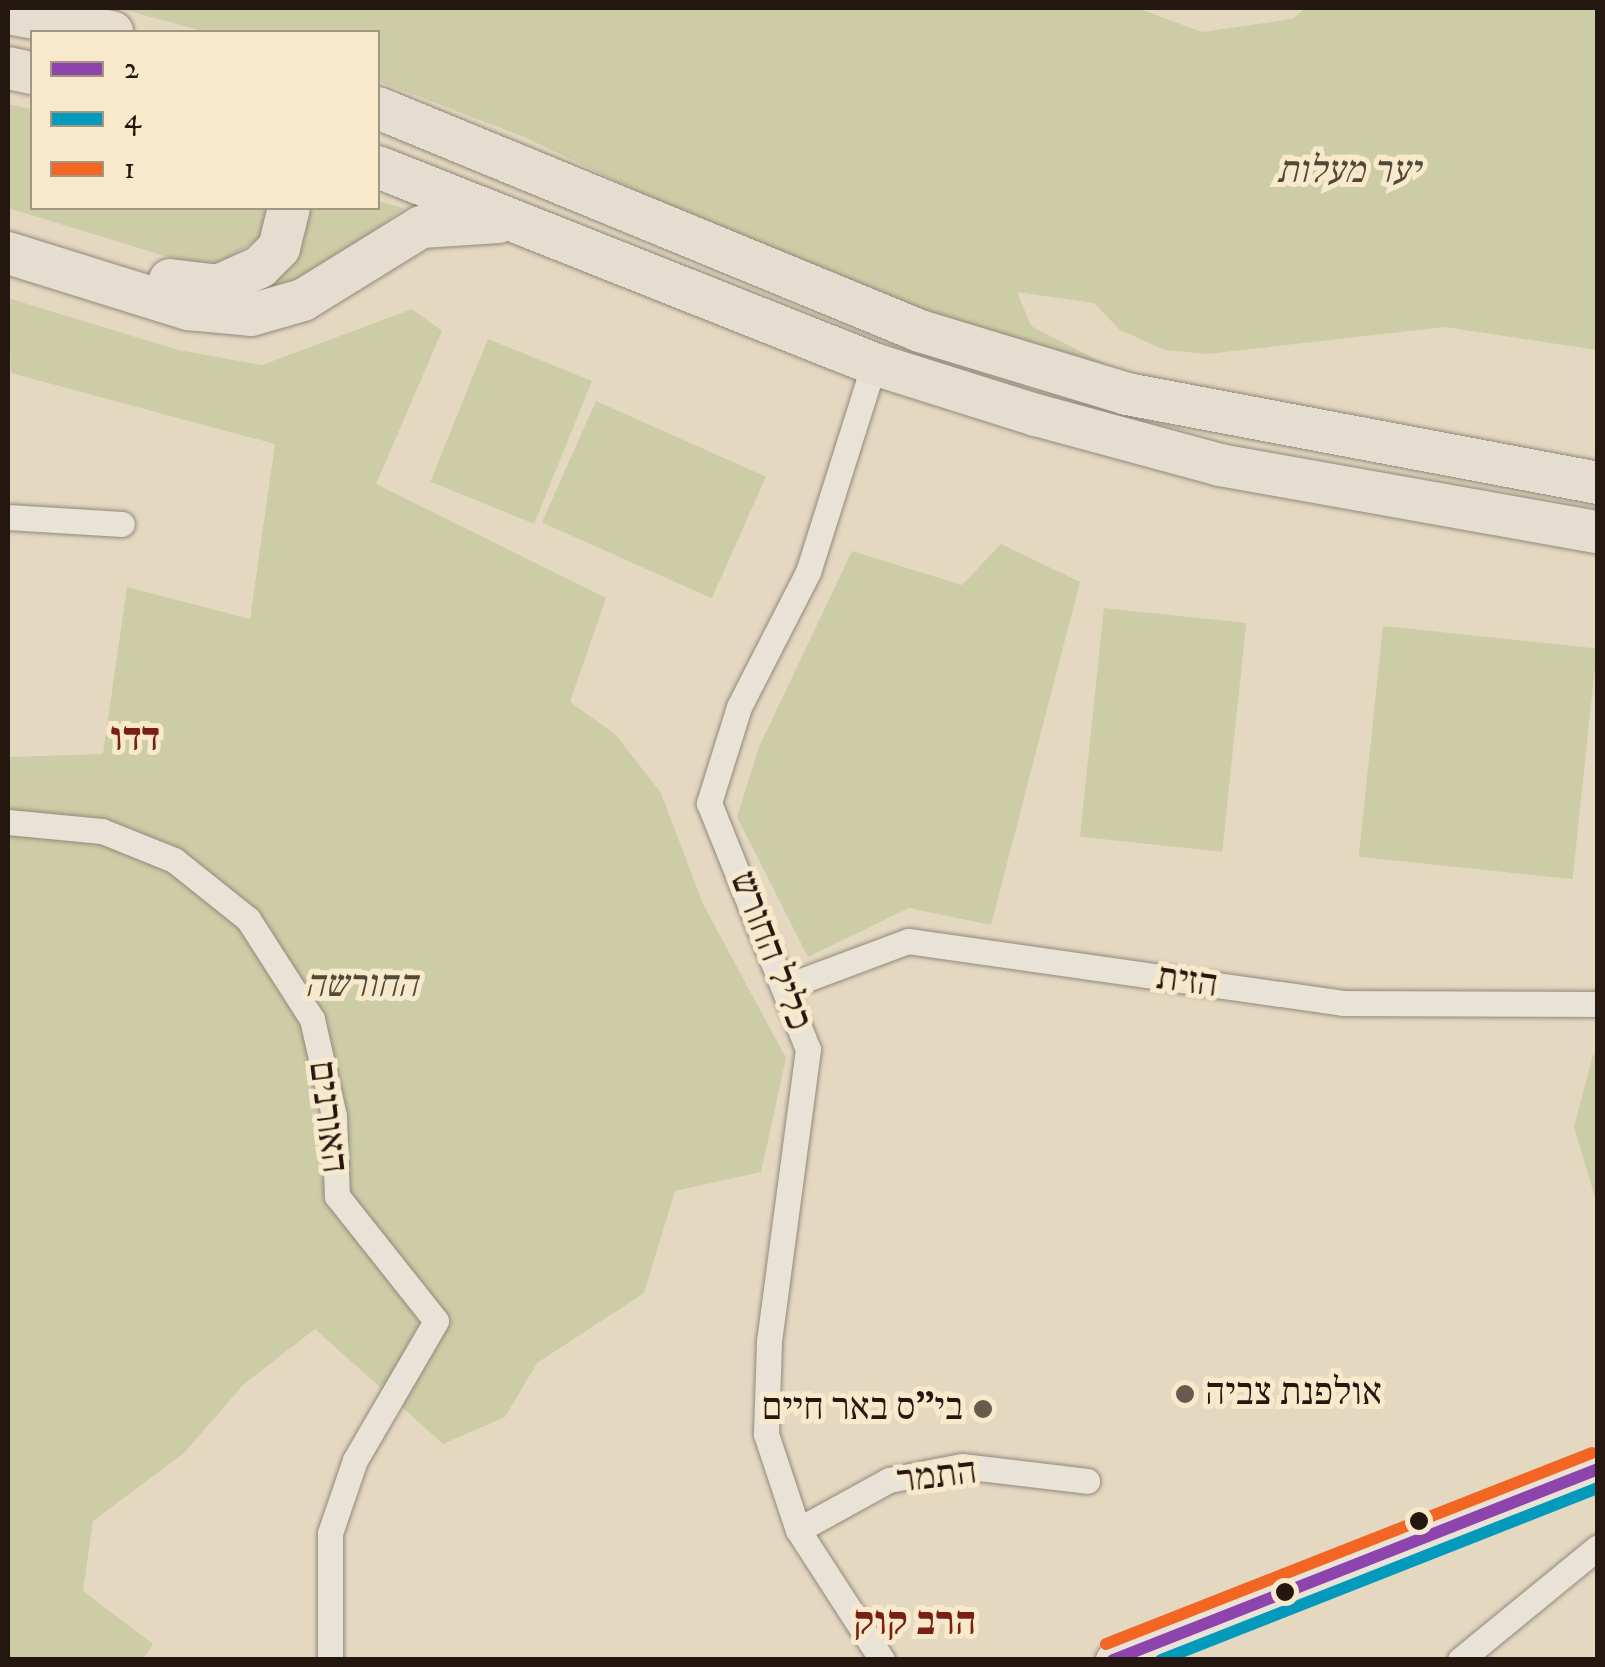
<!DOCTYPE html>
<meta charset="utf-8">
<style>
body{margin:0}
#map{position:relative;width:1605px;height:1667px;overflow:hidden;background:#e5d8c1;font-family:"IM FELL DW Pica","Frank Ruhl Libre",serif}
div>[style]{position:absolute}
.green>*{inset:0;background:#cccca6;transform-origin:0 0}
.roads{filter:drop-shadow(0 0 2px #91897b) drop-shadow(0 0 2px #91897b)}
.minor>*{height:25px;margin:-12.5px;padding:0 12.5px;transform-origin:12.5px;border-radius:12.5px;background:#e9e3d7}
.tertiary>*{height:32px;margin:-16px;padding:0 16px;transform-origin:16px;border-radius:16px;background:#e9e3d7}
.trunk>*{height:42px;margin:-21px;padding:0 21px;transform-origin:21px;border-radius:21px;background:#e5ded0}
.bus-1>*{height:12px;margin:-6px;padding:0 6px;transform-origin:6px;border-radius:6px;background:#8e44ad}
.bus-2>*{height:12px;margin:-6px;padding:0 6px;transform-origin:6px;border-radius:6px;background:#049abb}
.bus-3>*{height:12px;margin:-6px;padding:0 6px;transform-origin:6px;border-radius:6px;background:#f26522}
.dots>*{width:28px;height:28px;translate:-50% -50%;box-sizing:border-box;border:5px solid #f8e9cd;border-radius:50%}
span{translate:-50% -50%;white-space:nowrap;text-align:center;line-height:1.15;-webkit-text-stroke:10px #f8e9cd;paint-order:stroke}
.park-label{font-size:38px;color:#4f4a35;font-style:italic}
.street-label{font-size:38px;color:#23170f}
.poi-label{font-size:38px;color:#23170f}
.left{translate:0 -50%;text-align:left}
.right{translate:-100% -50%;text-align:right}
.neighbourhood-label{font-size:40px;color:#7a1f14;font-weight:700}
.frame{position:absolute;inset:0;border:10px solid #23170f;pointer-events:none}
.legend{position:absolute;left:30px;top:30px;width:350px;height:180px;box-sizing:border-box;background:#f8e9cd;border:2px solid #a39581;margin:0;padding:12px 18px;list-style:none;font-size:30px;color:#23170f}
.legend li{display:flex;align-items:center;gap:20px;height:50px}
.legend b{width:50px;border:2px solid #a39581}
</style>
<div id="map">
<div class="green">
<i style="clip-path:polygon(118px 8px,1137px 8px,1202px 32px,1293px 19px,1305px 8px,1597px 8px,1597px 350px,1445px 327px,1207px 354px,1165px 350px,1120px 330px,1094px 303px,1017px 292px,1031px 326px,1138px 381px,810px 274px,524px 137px,378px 81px,378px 32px,206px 32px)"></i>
<i style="clip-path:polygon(8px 104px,32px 109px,32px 208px,267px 208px,262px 237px,215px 266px,194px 265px,8px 208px)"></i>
<i style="clip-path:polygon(378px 201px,404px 208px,306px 283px,257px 299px,297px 257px,307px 208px)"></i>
<i style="clip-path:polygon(8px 298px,178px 350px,262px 365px,412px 309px,442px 331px,376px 484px,606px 598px,570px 702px,615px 734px,661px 793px,703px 904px,786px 1058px,761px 1172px,675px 1191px,644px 1293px,537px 1363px,505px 1417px,443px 1444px,315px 1329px,244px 1384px,184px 1453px,93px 1521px,83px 1591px,153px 1644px,143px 1659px,8px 1659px,8px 757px,103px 754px,127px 587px,250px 619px,275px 444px,11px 373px)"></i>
<i style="left:488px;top:339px;width:112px;height:154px;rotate:22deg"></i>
<i style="left:596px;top:401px;width:186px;height:133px;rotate:24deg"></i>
<i style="clip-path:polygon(1001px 544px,1080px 582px,991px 925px,909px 908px,808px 957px,737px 817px,759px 747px,852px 551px,962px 585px)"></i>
<i style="left:1104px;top:608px;width:143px;height:230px;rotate:6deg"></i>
<i style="left:1383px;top:626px;width:215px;height:232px;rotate:6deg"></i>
<i style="clip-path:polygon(1593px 1055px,1597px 1055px,1597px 1204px,1574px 1127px)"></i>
</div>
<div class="roads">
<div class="minor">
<i style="left:874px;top:364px;width:218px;rotate:107.6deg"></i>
<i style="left:808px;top:572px;width:152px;rotate:117.1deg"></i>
<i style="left:739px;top:707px;width:101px;rotate:107.4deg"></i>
<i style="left:709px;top:803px;width:265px;rotate:68.1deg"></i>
<i style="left:808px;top:1049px;width:296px;rotate:97.6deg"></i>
<i style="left:769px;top:1342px;width:92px;rotate:91.9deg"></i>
<i style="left:766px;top:1434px;width:101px;rotate:71.6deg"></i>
<i style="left:798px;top:1530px;width:155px;rotate:57.1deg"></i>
<i style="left:8px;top:517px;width:114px;rotate:3.5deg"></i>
<i style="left:8px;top:822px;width:94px;rotate:5.5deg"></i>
<i style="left:102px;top:831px;width:78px;rotate:21.9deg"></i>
<i style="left:174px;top:860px;width:95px;rotate:38.6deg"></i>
<i style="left:248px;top:919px;width:119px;rotate:57.4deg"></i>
<i style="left:312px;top:1019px;width:99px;rotate:77.2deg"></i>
<i style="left:334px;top:1116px;width:80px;rotate:87.9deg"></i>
<i style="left:337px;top:1196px;width:159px;rotate:51.6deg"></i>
<i style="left:436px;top:1321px;width:161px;rotate:120.2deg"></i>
<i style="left:355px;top:1460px;width:77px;rotate:108.9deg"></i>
<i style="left:330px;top:1533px;width:127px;rotate:90deg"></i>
<i style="left:785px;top:987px;width:131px;rotate:-20.5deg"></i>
<i style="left:908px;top:941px;width:439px;rotate:8.1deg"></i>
<i style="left:1343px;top:1003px;width:255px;rotate:0.2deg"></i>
<i style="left:798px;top:1530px;width:104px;rotate:-28.8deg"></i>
<i style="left:889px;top:1480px;width:74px;rotate:-10.9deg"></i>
<i style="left:962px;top:1466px;width:126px;rotate:6.8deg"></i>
<i style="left:1460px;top:1660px;width:178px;rotate:-39.3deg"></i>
</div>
<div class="tertiary">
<i style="left:1112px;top:1660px;width:522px;rotate:-21.46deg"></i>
</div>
<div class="trunk">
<i style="left:8px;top:13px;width:106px;rotate:10.4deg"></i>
<i style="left:8px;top:68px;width:25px;rotate:12deg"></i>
<i style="left:378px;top:108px;width:586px;rotate:22.36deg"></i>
<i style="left:920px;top:331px;width:216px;rotate:16.9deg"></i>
<i style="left:1127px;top:394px;width:479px;rotate:10.7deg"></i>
<i style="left:378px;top:167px;width:534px;rotate:21.66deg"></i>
<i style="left:874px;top:364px;width:170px;rotate:17.5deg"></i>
<i style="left:1036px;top:415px;width:191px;rotate:15.2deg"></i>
<i style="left:1220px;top:465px;width:384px;rotate:10.1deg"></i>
<i style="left:8px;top:253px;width:189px;rotate:17.3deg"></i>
<i style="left:188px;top:309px;width:63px;rotate:5.4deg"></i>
<i style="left:251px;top:315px;width:54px;rotate:-16.1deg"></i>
<i style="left:303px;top:300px;width:139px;rotate:-31.7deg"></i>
<i style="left:421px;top:227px;width:78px;rotate:-3.7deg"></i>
<i style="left:170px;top:280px;width:48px;rotate:7.1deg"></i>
<i style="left:218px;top:286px;width:46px;rotate:-24.3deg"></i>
<i style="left:260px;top:267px;width:27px;rotate:-45deg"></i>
<i style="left:279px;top:248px;width:41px;rotate:-76deg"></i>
</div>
</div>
<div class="bus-1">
<i style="left:1113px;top:1660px;width:521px;rotate:-21.5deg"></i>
</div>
<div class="bus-2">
<i style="left:1161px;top:1660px;width:470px;rotate:-21.5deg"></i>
</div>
<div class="bus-3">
<i style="left:1106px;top:1644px;width:522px;rotate:-21.46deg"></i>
</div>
<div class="dots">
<i style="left:1185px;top:1394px;background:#675b4d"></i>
<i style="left:983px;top:1409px;background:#675b4d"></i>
<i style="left:1419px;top:1521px;background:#23170f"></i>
<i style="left:1285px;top:1592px;background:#23170f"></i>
</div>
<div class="park-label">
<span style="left:1348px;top:172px">יער מעלות</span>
<span style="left:361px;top:986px">החורשה</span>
</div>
<div class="street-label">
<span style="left:770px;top:951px;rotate:69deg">כליל החורש</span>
<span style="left:1187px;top:982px;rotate:8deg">הזית</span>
<span style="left:327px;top:1117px;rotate:83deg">האורנים</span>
<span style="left:937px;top:1477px;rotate:-7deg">התמר</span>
</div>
<div class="poi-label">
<span class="left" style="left:1205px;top:1394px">אולפנת צביה</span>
<span class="right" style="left:963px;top:1409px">בי"ס באר חיים</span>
</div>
<div class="neighbourhood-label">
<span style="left:135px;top:739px">דדו</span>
<span style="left:915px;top:1623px">הרב קוק</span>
</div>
<div class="frame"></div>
<ul class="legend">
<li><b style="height:12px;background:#8e44ad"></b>2</li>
<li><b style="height:12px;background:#049abb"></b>4</li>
<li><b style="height:12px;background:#f26522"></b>1</li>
</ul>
</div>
